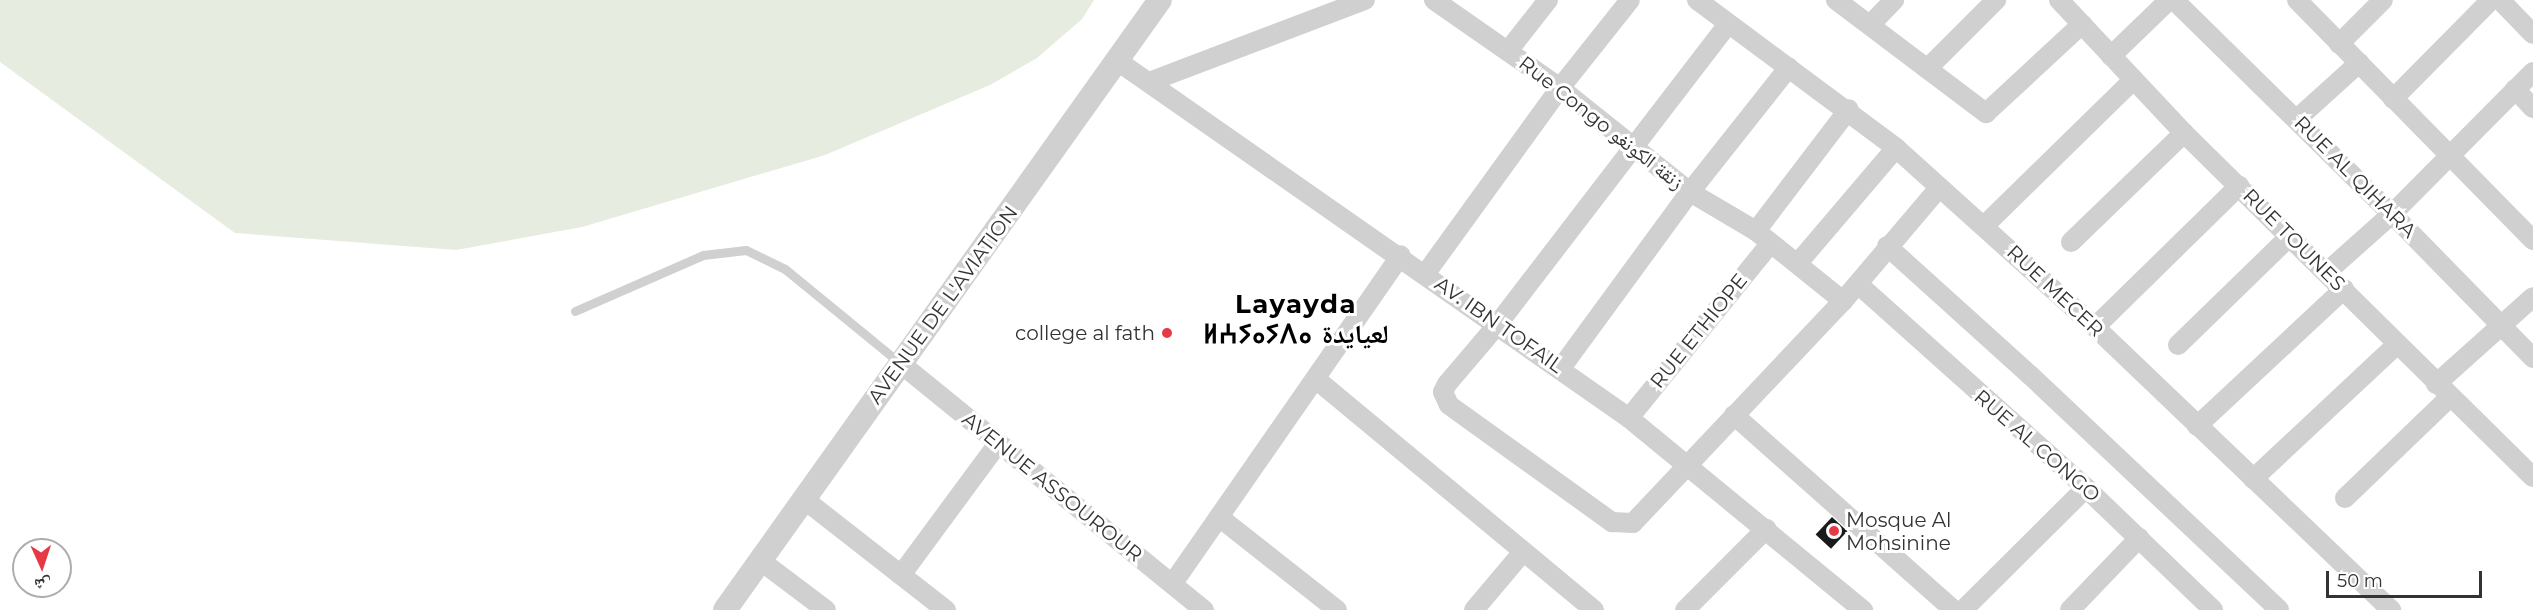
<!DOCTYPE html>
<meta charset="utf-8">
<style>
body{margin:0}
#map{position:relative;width:2533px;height:610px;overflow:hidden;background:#fff;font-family:Montserrat,"Noto Naskh Arabic","Noto Sans Tifinagh",sans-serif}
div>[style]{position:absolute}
.green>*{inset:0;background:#e6ecdf}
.building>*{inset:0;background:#1a1a1a;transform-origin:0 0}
.service>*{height:9px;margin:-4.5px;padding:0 4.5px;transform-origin:4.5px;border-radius:4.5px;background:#d0d0d0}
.minor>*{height:20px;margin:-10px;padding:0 10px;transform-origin:10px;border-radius:10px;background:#d0d0d0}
.tertiary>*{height:24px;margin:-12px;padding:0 12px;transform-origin:12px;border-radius:12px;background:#d0d0d0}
.dots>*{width:16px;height:16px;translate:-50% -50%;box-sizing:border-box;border:3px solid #fff;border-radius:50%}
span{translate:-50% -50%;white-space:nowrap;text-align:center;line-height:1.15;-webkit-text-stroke:6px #fff;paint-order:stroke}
.street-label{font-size:20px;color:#333}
.poi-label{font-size:20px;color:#333}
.right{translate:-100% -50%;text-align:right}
.left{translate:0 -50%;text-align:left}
.district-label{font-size:26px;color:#000;font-weight:700;letter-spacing:1.5px}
.north{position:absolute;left:12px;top:538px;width:60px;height:60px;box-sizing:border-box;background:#fff;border:2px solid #adadad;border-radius:50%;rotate:177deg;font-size:16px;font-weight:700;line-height:24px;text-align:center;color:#333}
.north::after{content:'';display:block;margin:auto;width:21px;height:27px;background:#e63946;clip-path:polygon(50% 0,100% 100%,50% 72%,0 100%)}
.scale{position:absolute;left:2326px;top:571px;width:156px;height:27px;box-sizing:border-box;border:3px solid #333;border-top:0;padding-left:8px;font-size:18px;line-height:21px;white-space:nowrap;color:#333;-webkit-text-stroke:4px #fff;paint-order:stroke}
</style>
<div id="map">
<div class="green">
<i style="clip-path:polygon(0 0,1094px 0,1082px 19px,1037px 58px,990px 85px,825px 155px,582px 227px,456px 250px,235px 233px,0 62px)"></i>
</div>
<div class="building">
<i style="left:1832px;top:517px;width:21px;height:24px;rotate:43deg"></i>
</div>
<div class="service">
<i style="left:575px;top:311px;width:140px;rotate:-23.6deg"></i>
<i style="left:703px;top:255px;width:43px;rotate:-6.6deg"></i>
<i style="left:746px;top:250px;width:43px;rotate:26deg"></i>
<i style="left:785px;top:269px;width:149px;rotate:39.3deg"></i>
</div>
<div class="minor">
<i style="left:1434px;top:0;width:154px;rotate:34.9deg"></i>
<i style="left:1560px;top:88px;width:166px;rotate:38.7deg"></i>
<i style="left:1690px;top:192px;width:77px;rotate:30.6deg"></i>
<i style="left:1756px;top:231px;width:112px;rotate:38.8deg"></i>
<i style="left:1697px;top:0;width:248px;rotate:36.6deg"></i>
<i style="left:1896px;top:148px;width:268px;rotate:42deg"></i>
<i style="left:2095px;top:327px;width:410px;rotate:43.7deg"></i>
<i style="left:1836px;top:0;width:188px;rotate:37deg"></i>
<i style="left:1986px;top:113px;width:131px;rotate:-42.8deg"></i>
<i style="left:2059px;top:0;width:183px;rotate:46.8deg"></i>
<i style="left:2184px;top:133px;width:490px;rotate:44.6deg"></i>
<i style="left:2174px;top:0;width:305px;rotate:44.5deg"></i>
<i style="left:2392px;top:214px;width:202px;rotate:45.6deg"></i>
<i style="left:2297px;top:0;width:337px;rotate:45.5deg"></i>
<i style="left:2500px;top:0;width:47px;rotate:45.9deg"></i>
<i style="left:1728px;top:24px;width:378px;rotate:127.5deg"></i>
<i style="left:1498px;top:324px;width:79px;rotate:130.4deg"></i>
<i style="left:1447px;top:384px;width:9px;rotate:117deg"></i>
<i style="left:1443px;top:392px;width:14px;rotate:65deg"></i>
<i style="left:1449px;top:405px;width:201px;rotate:35.7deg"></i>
<i style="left:1612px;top:522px;width:21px;rotate:3deg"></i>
<i style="left:1633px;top:523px;width:306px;rotate:-46.6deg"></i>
<i style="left:1843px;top:301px;width:148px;rotate:-49.7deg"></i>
<i style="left:1870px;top:25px;width:35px;rotate:-46deg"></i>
<i style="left:2339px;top:44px;width:62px;rotate:-45deg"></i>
<i style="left:1508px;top:51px;width:65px;rotate:-51.9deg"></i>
<i style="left:2111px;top:56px;width:81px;rotate:-44deg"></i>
<i style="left:1119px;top:62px;width:622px;rotate:34.92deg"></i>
<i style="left:1629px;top:418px;width:303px;rotate:39.4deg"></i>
<i style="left:1927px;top:69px;width:98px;rotate:-45deg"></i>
<i style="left:1149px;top:82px;width:231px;rotate:-20.8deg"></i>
<i style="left:2515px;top:89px;width:26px;rotate:47deg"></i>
<i style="left:2393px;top:99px;width:139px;rotate:-45.3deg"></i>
<i style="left:2297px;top:119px;width:84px;rotate:-42.1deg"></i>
<i style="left:1984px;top:226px;width:209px;rotate:-44.4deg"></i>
<i style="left:1756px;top:231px;width:153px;rotate:-52.7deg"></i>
<i style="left:2071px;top:242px;width:157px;rotate:-44deg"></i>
<i style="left:1887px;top:246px;width:193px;rotate:42.1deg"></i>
<i style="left:2030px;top:375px;width:342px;rotate:43.3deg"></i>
<i style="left:1798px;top:263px;width:151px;rotate:-49.6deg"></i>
<i style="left:2328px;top:271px;width:86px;rotate:-41.7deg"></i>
<i style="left:2392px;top:214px;width:200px;rotate:-45.2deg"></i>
<i style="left:1426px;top:273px;width:228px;rotate:-54.1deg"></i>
<i style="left:1560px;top:88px;width:112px;rotate:-51.5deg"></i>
<i style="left:1858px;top:284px;width:306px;rotate:41.8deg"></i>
<i style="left:2086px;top:488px;width:176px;rotate:43.8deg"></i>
<i style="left:2095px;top:327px;width:202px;rotate:-44.4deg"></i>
<i style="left:2178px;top:345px;width:156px;rotate:-44.2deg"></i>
<i style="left:900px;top:363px;width:392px;rotate:39.1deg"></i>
<i style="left:1561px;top:368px;width:218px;rotate:-53.8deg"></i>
<i style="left:1690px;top:192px;width:159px;rotate:-51.6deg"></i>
<i style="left:1317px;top:380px;width:360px;rotate:39.7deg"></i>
<i style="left:2436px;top:384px;width:130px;rotate:-41.9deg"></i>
<i style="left:1734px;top:415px;width:294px;rotate:41.6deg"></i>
<i style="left:1629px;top:418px;width:224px;rotate:-51deg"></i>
<i style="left:2197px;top:426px;width:201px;rotate:-43deg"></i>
<i style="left:2253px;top:479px;width:196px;rotate:-43.1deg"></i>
<i style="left:2345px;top:498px;width:146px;rotate:-43.9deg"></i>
<i style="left:805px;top:500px;width:179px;rotate:38deg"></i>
<i style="left:1219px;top:517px;width:150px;rotate:38.2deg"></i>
<i style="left:761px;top:561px;width:81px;rotate:37deg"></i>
<i style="left:901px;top:575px;width:162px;rotate:-53.6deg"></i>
<i style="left:1173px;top:583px;width:399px;rotate:-55.2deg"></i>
<i style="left:1474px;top:610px;width:75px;rotate:-49.9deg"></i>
<i style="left:1685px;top:610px;width:115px;rotate:-45deg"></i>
<i style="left:1963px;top:610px;width:173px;rotate:-44.8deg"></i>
<i style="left:2070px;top:610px;width:100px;rotate:-46.2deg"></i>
</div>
<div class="tertiary">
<i style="left:725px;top:610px;width:749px;rotate:-54.51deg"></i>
</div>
<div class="dots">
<i style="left:1167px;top:333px;background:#e63946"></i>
<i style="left:1834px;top:531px;background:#e63946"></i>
</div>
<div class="street-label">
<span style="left:1601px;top:123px;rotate:38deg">Rue Congo زنقة الكونغو</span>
<span style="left:2355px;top:177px;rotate:45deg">RUE AL QIHARA</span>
<span style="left:2294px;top:240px;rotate:45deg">RUE TOUNES</span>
<span style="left:2055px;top:291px;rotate:43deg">RUE MECER</span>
<span style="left:943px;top:305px;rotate:-54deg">AVENUE DE L'AVIATION</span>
<span style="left:1499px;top:325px;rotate:35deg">AV. IBN TOFAIL</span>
<span style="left:1699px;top:331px;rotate:-51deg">RUE ETHIOPE</span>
<span style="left:2037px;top:446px;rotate:41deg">RUE AL CONGO</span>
<span style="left:1052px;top:487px;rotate:39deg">AVENUE ASSOUROUR</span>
</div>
<div class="poi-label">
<span class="right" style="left:1155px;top:333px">college al fath</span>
<span class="left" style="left:1846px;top:532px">Mosque Al<br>Mohsinine</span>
</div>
<div class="district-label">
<span style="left:1296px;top:320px">Layayda<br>ⵍⵄⵢⴰⵢⴷⴰ لعيايدة</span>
</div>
<div class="north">ش</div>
<div class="scale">50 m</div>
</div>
